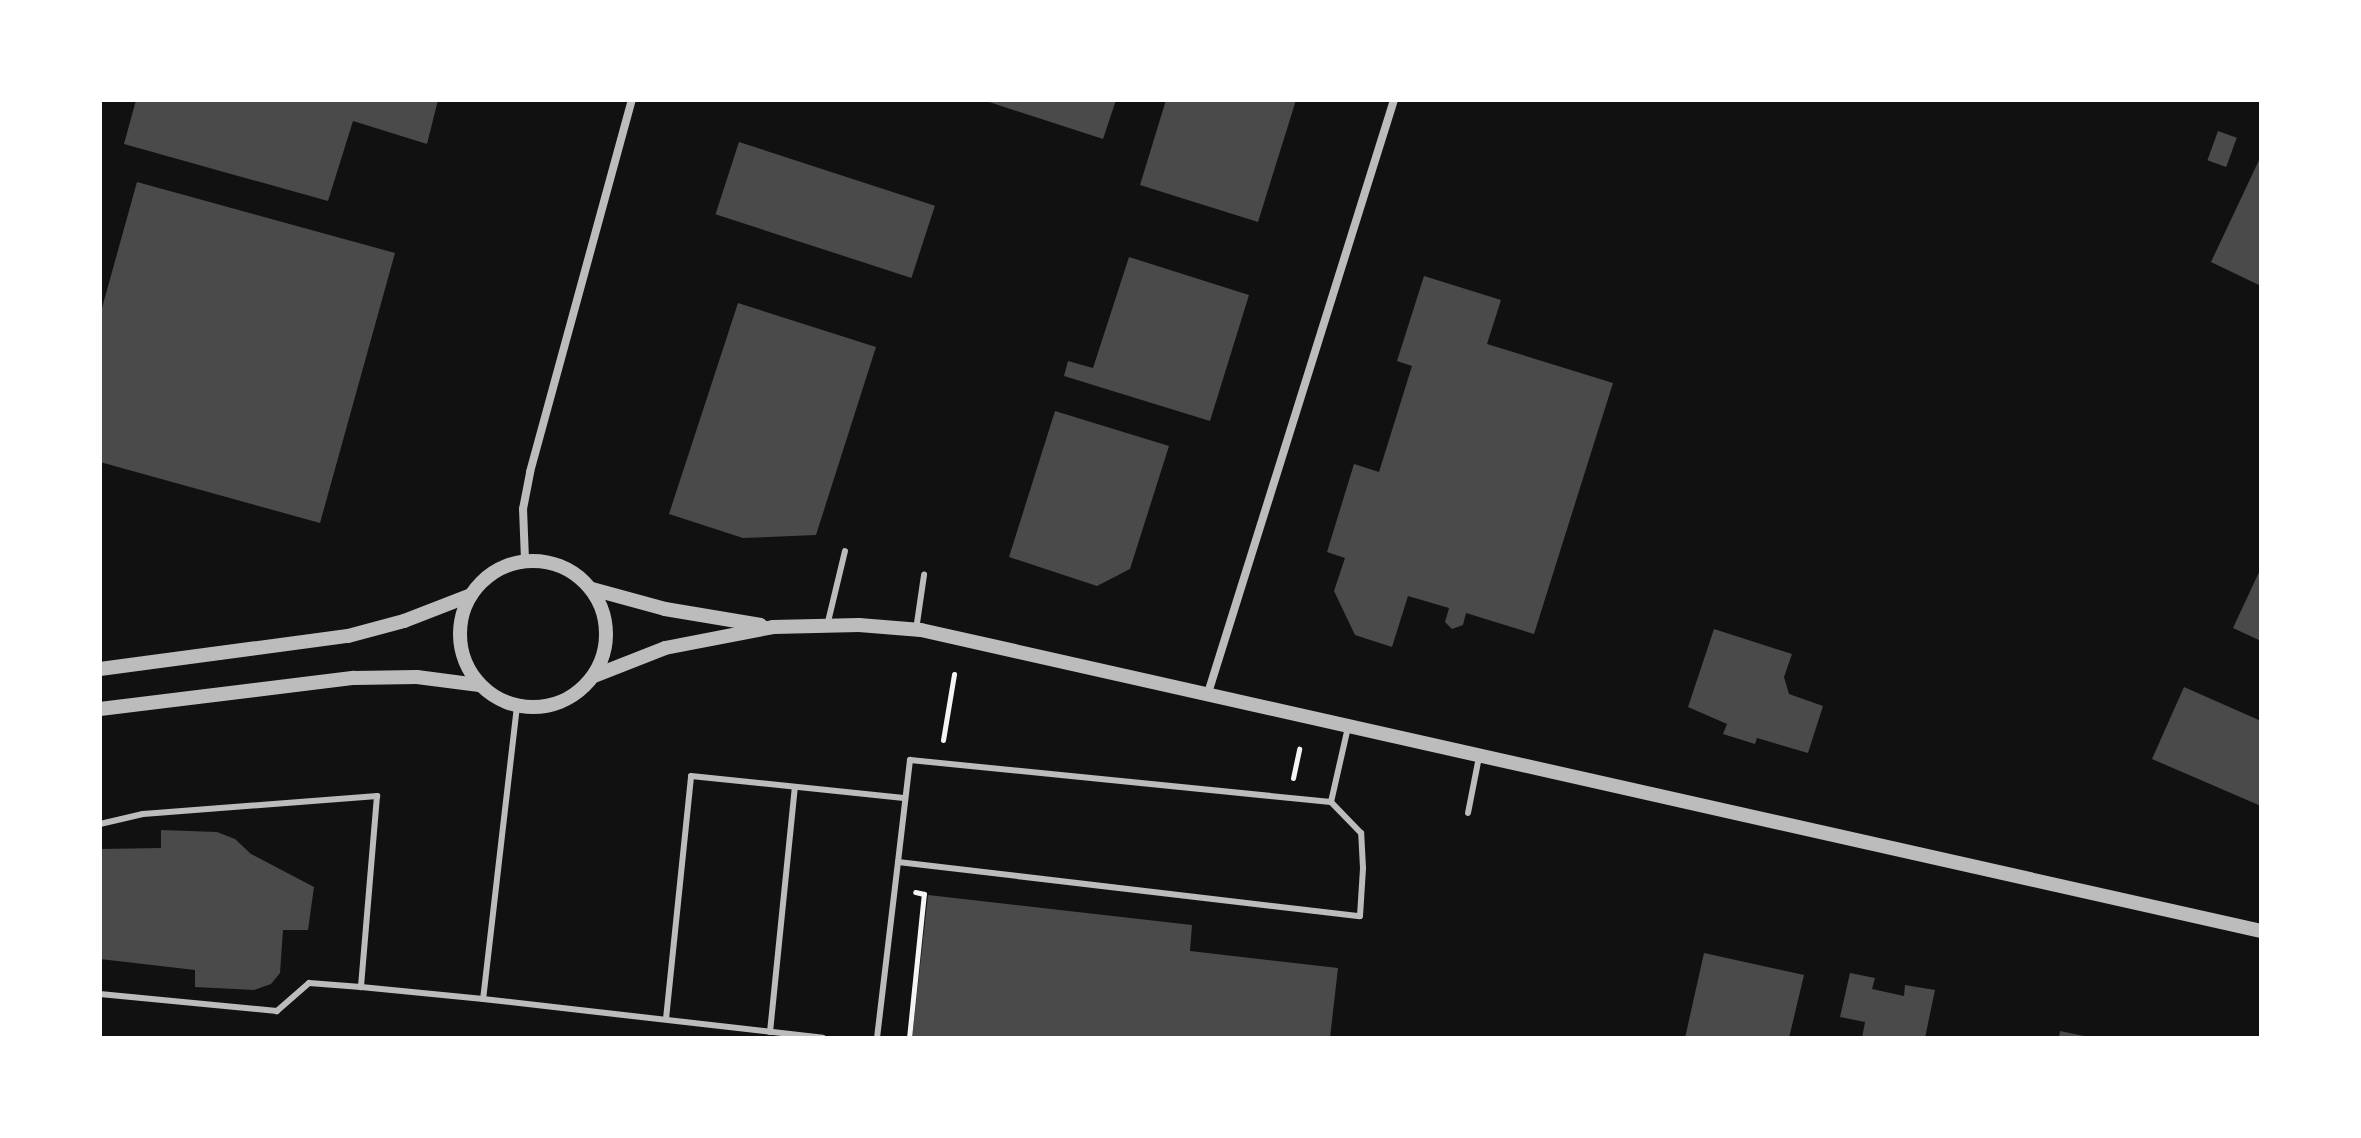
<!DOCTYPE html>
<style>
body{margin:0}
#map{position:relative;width:2361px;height:1138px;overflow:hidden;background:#111;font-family:Quicksand,sans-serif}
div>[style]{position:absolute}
.building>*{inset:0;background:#4a4a4a;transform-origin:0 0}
.path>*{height:5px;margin:-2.5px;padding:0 2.5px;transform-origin:2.5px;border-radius:2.5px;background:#f5f5f5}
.service>*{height:6px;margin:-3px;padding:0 3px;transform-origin:3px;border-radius:3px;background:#bcbcbc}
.minor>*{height:8px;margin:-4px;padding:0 4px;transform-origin:4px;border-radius:4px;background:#bcbcbc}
.tertiary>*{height:14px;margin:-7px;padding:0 7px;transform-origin:7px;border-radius:7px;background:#bcbcbc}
.tertiary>.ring{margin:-7px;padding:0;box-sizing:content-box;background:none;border:14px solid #bcbcbc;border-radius:50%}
span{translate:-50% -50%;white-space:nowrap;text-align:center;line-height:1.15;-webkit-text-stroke:7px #fff;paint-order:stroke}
.frame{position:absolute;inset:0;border:102px solid #fff;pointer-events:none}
</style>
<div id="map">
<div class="building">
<i style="clip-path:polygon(136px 100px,438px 100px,427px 144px,353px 121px,328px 201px,124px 144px)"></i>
<i style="clip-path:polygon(983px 100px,1116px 100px,1103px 139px)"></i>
<i style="clip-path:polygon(1166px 100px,1296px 100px,1258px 222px,1140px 185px)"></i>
<i style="left:2218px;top:131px;width:20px;height:31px;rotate:20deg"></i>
<i style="left:739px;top:142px;width:206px;height:76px;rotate:18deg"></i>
<i style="clip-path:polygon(2261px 156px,2261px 286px,2211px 262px)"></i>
<i style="clip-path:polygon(137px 182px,395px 253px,320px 523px,100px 462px,100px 315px)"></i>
<i style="clip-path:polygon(1129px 257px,1249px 295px,1210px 421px,1064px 376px,1068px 361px,1093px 368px)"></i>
<i style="clip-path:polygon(1424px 276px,1501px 300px,1487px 344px,1613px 383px,1534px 634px,1466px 613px,1463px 625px,1452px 629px,1445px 622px,1449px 608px,1408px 596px,1392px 647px,1355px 635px,1334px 591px,1345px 558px,1327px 552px,1354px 464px,1379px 472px,1412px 366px,1397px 361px)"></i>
<i style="clip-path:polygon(738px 303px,876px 347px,816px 535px,743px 538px,669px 514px)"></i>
<i style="clip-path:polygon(1055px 411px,1169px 446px,1130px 569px,1097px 586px,1009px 557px)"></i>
<i style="clip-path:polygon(2261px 568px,2261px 641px,2233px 628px)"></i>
<i style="clip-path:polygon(1714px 629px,1792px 654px,1784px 677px,1789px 694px,1823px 706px,1808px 753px,1757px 738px,1755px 744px,1723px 734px,1727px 724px,1688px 707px)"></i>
<i style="clip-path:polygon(2184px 687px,2261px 721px,2261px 806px,2152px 759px)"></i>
<i style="clip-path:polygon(161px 830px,217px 832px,235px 839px,251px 854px,314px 887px,308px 930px,283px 930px,280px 973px,271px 984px,254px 990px,195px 987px,195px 970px,100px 959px,100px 849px,161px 848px)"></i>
<i style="clip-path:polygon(928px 895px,1192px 925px,1190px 951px,1338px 968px,1330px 1038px,912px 1038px)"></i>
<i style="clip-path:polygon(1704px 953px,1804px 975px,1789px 1038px,1685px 1038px)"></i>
<i style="clip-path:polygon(1850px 973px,1875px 978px,1872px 989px,1904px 996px,1905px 985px,1935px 990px,1925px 1038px,1862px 1038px,1865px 1022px,1840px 1017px)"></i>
<i style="clip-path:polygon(2060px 1031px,2089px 1037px,2089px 1038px,2059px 1038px)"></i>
</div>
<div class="path">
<i style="left:943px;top:740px;width:67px;rotate:-80.5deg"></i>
<i style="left:1293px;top:778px;width:30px;rotate:-78deg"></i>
<i style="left:909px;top:1038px;width:145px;rotate:-84.1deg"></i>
<i style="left:924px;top:894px;width:9px;rotate:-167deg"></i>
</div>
<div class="service">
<i style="left:827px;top:626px;width:77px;rotate:-76.5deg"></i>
<i style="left:916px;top:630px;width:56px;rotate:-81.7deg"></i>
<i style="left:517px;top:706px;width:295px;rotate:96.6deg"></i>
<i style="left:483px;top:999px;width:342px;rotate:6.5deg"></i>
<i style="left:1468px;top:813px;width:57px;rotate:-78.9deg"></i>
<i style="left:100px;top:824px;width:44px;rotate:-13.1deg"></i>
<i style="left:143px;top:814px;width:235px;rotate:-4.4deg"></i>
<i style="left:377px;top:796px;width:192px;rotate:94.8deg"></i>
<i style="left:361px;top:987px;width:52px;rotate:-175.6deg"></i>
<i style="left:309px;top:983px;width:43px;rotate:138.8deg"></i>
<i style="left:277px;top:1011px;width:178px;rotate:-174.5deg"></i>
<i style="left:898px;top:862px;width:103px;rotate:-83.3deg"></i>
<i style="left:910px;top:760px;width:423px;rotate:5.7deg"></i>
<i style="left:361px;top:987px;width:123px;rotate:5.6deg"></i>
<i style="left:666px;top:1019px;width:244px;rotate:-84.1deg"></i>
<i style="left:691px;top:776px;width:214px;rotate:5.9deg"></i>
<i style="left:770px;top:1032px;width:246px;rotate:-84.2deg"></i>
<i style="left:877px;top:1038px;width:177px;rotate:-83.2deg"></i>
<i style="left:898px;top:862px;width:465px;rotate:6.7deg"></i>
<i style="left:1360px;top:916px;width:48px;rotate:-86.4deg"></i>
<i style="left:1363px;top:868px;width:35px;rotate:-93deg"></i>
<i style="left:1361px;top:833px;width:43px;rotate:-134.1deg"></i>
<i style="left:1331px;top:802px;width:77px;rotate:-77.2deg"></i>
</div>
<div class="minor">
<i style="left:525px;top:560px;width:51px;rotate:-92.2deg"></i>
<i style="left:523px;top:509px;width:38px;rotate:-79deg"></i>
<i style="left:530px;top:472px;width:386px;rotate:-74.7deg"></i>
<i style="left:1208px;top:693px;width:621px;rotate:-72.59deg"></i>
</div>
<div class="tertiary">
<i class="ring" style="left:460px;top:561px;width:132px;height:132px"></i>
<i style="left:592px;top:589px;width:76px;rotate:15.3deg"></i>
<i style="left:665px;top:609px;width:97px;rotate:9.5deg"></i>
<i style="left:100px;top:669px;width:250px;rotate:-7.6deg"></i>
<i style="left:348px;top:636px;width:58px;rotate:-15deg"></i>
<i style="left:404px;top:621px;width:72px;rotate:-21.2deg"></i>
<i style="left:594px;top:676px;width:76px;rotate:-21.5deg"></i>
<i style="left:665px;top:648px;width:110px;rotate:-11deg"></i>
<i style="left:773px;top:627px;width:86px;rotate:-1.3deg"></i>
<i style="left:859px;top:625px;width:62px;rotate:4.6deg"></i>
<i style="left:921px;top:630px;width:1373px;rotate:12.66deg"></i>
<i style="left:100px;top:709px;width:256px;rotate:-7deg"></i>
<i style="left:354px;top:678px;width:63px;rotate:-0.9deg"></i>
<i style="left:417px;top:677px;width:63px;rotate:7.4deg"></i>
</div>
<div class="frame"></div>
</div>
